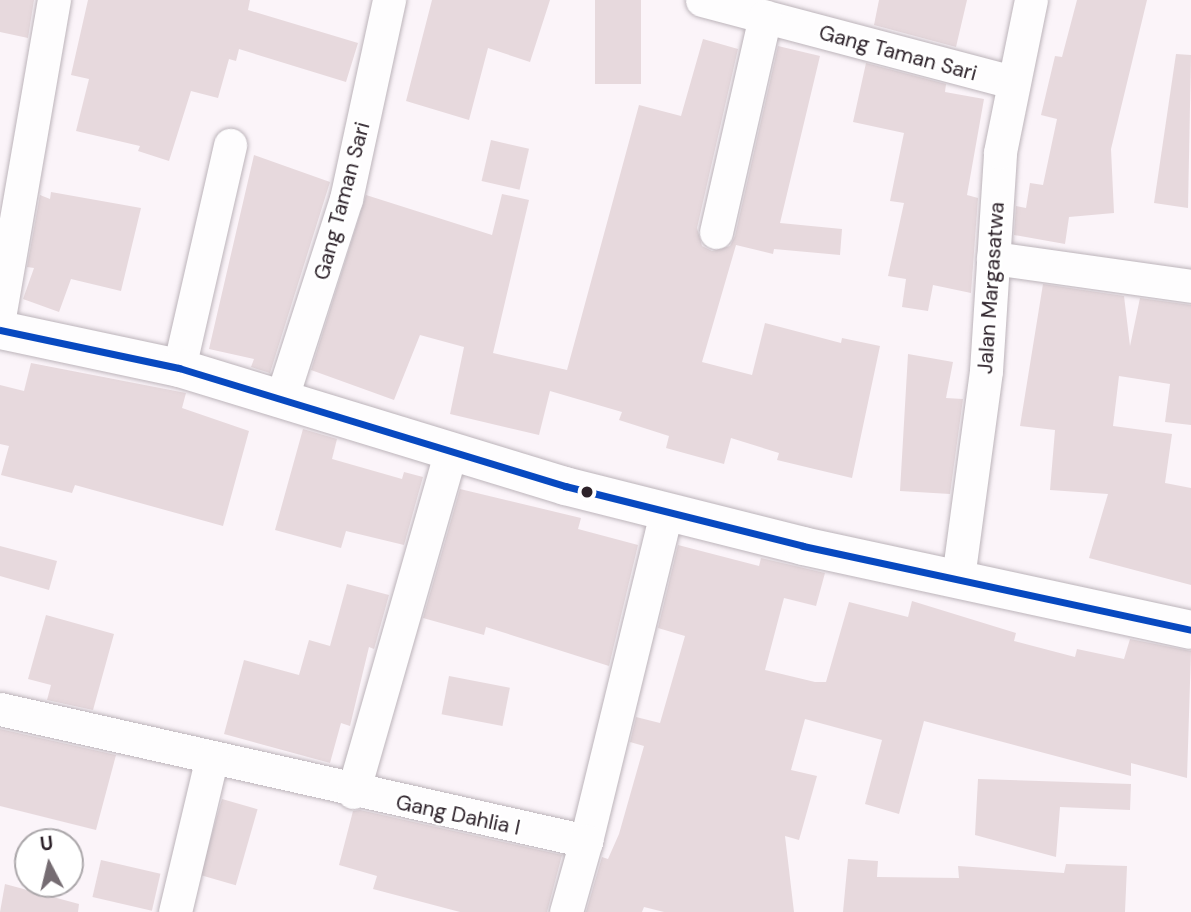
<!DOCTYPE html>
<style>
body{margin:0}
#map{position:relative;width:1191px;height:912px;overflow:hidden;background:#fbf4f9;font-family:"DM Sans",sans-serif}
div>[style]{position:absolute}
.building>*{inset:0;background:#e7d9dd;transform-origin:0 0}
.roads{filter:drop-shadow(0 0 2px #bcb4ba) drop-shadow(0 0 2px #bcb4ba)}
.minor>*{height:33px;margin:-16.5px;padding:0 16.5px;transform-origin:16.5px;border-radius:16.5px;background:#fefdfe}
.major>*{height:38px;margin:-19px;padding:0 19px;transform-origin:19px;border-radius:19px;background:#fefdfe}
.bus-1>*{height:7px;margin:-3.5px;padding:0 3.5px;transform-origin:3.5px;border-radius:3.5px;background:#0849c0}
.dots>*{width:19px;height:19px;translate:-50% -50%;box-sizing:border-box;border:4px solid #fff;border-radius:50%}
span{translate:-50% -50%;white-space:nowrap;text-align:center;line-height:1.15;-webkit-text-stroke:5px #fff;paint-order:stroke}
.street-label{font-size:21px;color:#2d222a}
.north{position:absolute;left:14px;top:828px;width:70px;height:70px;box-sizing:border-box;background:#fff;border:2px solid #aba7aa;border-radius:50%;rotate:353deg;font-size:19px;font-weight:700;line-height:28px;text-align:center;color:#2d222a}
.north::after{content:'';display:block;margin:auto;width:24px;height:32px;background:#756c72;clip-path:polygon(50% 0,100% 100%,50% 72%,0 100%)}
</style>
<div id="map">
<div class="building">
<i style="clip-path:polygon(0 0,34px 0,28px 38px,0 32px)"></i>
<i style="clip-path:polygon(88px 0,250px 0,248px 10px,358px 43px,346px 82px,239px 49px,236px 61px,229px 59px,218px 98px,191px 91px,169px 161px,138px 151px,140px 146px,76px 131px,89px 79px,71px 75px)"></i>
<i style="clip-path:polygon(432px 0,550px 0,530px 62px,488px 48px,469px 120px,406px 101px)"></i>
<i style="left:595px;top:0;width:46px;height:84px"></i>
<i style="clip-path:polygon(879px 0,967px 0,956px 47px,874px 25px)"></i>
<i style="clip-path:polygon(1077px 0,1147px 0,1111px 149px,1114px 213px,1069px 217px,1065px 244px,1014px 235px,1016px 206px,1026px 208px,1030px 183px,1043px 185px,1057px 119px,1041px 115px,1055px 56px,1062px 57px)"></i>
<i style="clip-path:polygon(703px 39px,738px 49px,697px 228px,702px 246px,712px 251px,730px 246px,735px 236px,778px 46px,820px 56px,780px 223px,842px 229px,840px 255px,774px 249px,773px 254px,736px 245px,702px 362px,752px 375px,765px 323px,841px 343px,842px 338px,880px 346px,852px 478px,777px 460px,779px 453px,731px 438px,724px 464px,666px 448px,669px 436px,619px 420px,622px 412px,550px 391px,539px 435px,450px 414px,464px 347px,420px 335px,394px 400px,311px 370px,366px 195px,492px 235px,502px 194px,529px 200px,493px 353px,567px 370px,639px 105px,681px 116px)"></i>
<i style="clip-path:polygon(1176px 54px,1191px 55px,1188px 208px,1154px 203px)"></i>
<i style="clip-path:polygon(866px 63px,946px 84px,945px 92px,984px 99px,967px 195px,978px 198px,971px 293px,933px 285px,928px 311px,902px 307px,906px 279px,888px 276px,904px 203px,890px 201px,904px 133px,853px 122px)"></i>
<i style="left:491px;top:140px;width:39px;height:42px;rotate:13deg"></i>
<i style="clip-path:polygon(254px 155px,330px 182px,270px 373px,251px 367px,254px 359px,209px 349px)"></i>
<i style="clip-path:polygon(51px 192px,141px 208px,121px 291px,71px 279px,59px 312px,23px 299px,34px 268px,27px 267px,40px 195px,50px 199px)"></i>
<i style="clip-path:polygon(1043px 284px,1124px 296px,1130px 346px,1140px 298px,1191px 305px,1191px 425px,1165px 422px,1170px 384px,1119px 376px,1113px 426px,1172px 434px,1165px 483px,1191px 488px,1191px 585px,1089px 558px,1108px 494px,1050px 490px,1055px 430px,1020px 426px)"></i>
<i style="clip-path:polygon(908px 354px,953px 362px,946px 398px,963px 399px,950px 494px,900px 491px)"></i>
<i style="clip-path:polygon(31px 363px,186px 393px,182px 408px,249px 431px,223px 526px,75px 485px,72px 493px,1px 475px,9px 446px,0 444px,0 385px,24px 391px)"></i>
<i style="clip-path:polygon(303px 429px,337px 439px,332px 459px,402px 479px,404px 472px,423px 477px,404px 545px,346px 531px,341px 548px,275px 530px)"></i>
<i style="clip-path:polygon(460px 489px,581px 518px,578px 529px,638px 545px,609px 666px,486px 627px,484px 635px,423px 618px)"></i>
<i style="clip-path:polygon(678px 545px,759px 566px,761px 558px,825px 573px,816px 606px,784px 598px,765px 670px,815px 682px,826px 682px,849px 602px,908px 617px,912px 601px,1016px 633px,1014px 641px,1075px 657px,1077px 649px,1124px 659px,1130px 639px,1191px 651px,1187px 778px,1131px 763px,1131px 776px,924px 721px,899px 814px,865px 804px,882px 740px,805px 719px,791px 770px,817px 776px,799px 840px,785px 836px,794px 912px,664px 912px,644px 907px,642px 912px,586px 912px,602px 857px,608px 859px,619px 834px,644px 746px,630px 742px,636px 717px,660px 723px,685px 636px,658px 628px)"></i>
<i style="clip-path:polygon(0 546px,57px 561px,49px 590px,0 576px)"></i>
<i style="clip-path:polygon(347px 584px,389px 595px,374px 649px,369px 647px,350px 726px,341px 723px,330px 763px,224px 734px,244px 660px,299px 675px,309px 640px,330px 646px)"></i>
<i style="clip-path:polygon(46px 615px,114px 634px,93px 710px,47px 700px,51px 685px,28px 679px)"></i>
<i style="left:449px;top:676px;width:62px;height:39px;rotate:11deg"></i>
<i style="clip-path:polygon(0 729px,116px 755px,96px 830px,0 806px)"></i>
<i style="clip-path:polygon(978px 779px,1131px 784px,1130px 810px,1060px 807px,1056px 857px,975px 835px)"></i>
<i style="left:222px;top:799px;width:37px;height:79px;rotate:16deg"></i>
<i style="clip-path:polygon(360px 810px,562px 855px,547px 912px,460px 912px,373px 889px,377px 876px,339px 865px,353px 811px)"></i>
<i style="clip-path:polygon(848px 859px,878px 861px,877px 877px,959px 878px,958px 866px,1064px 873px,1066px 864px,1127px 866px,1125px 912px,843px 912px)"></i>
<i style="left:101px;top:860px;width:61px;height:38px;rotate:13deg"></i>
<i style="clip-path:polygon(5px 884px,79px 904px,78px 912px,0 912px)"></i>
</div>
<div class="roads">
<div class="minor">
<i style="left:702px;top:0;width:322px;rotate:14.8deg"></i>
<i style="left:716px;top:232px;width:221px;rotate:-77.2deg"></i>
<i style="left:993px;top:258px;width:200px;rotate:8deg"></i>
<i style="left:0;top:312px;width:317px;rotate:-80.2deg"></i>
<i style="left:179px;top:368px;width:229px;rotate:-77.1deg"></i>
<i style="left:282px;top:397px;width:208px;rotate:-72.1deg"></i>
<i style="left:346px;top:199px;width:204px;rotate:-77.8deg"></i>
<i style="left:958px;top:578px;width:209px;rotate:-82.3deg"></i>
<i style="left:986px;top:371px;width:219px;rotate:-86.3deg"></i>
<i style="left:1000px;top:152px;width:155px;rotate:-78.5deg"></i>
<i style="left:0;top:709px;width:601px;rotate:12.69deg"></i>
<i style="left:586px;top:841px;width:339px;rotate:-76.3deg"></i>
<i style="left:353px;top:792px;width:356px;rotate:-74deg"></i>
<i style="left:175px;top:912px;width:159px;rotate:-76.6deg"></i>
<i style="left:566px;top:912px;width:74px;rotate:-74.3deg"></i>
</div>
<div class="major">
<i style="left:0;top:330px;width:183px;rotate:12deg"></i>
<i style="left:179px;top:368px;width:404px;rotate:17deg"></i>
<i style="left:565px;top:486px;width:245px;rotate:14.1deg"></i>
<i style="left:803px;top:546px;width:397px;rotate:12.2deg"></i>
</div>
</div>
<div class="bus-1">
<i style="left:0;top:330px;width:183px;rotate:12deg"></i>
<i style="left:179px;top:368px;width:404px;rotate:17deg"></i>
<i style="left:565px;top:486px;width:245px;rotate:14.1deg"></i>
<i style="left:803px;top:546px;width:397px;rotate:12.2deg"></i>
</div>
<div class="dots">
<i style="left:587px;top:492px;background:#2d222a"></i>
</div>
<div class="street-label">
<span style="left:898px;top:53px;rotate:15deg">Gang Taman Sari</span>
<span style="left:342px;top:201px;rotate:-75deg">Gang Taman Sari</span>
<span style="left:991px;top:288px;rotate:-86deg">Jalan Margasatwa</span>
<span style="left:458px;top:815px;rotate:12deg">Gang Dahlia I</span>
</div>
<div class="north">U</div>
</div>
